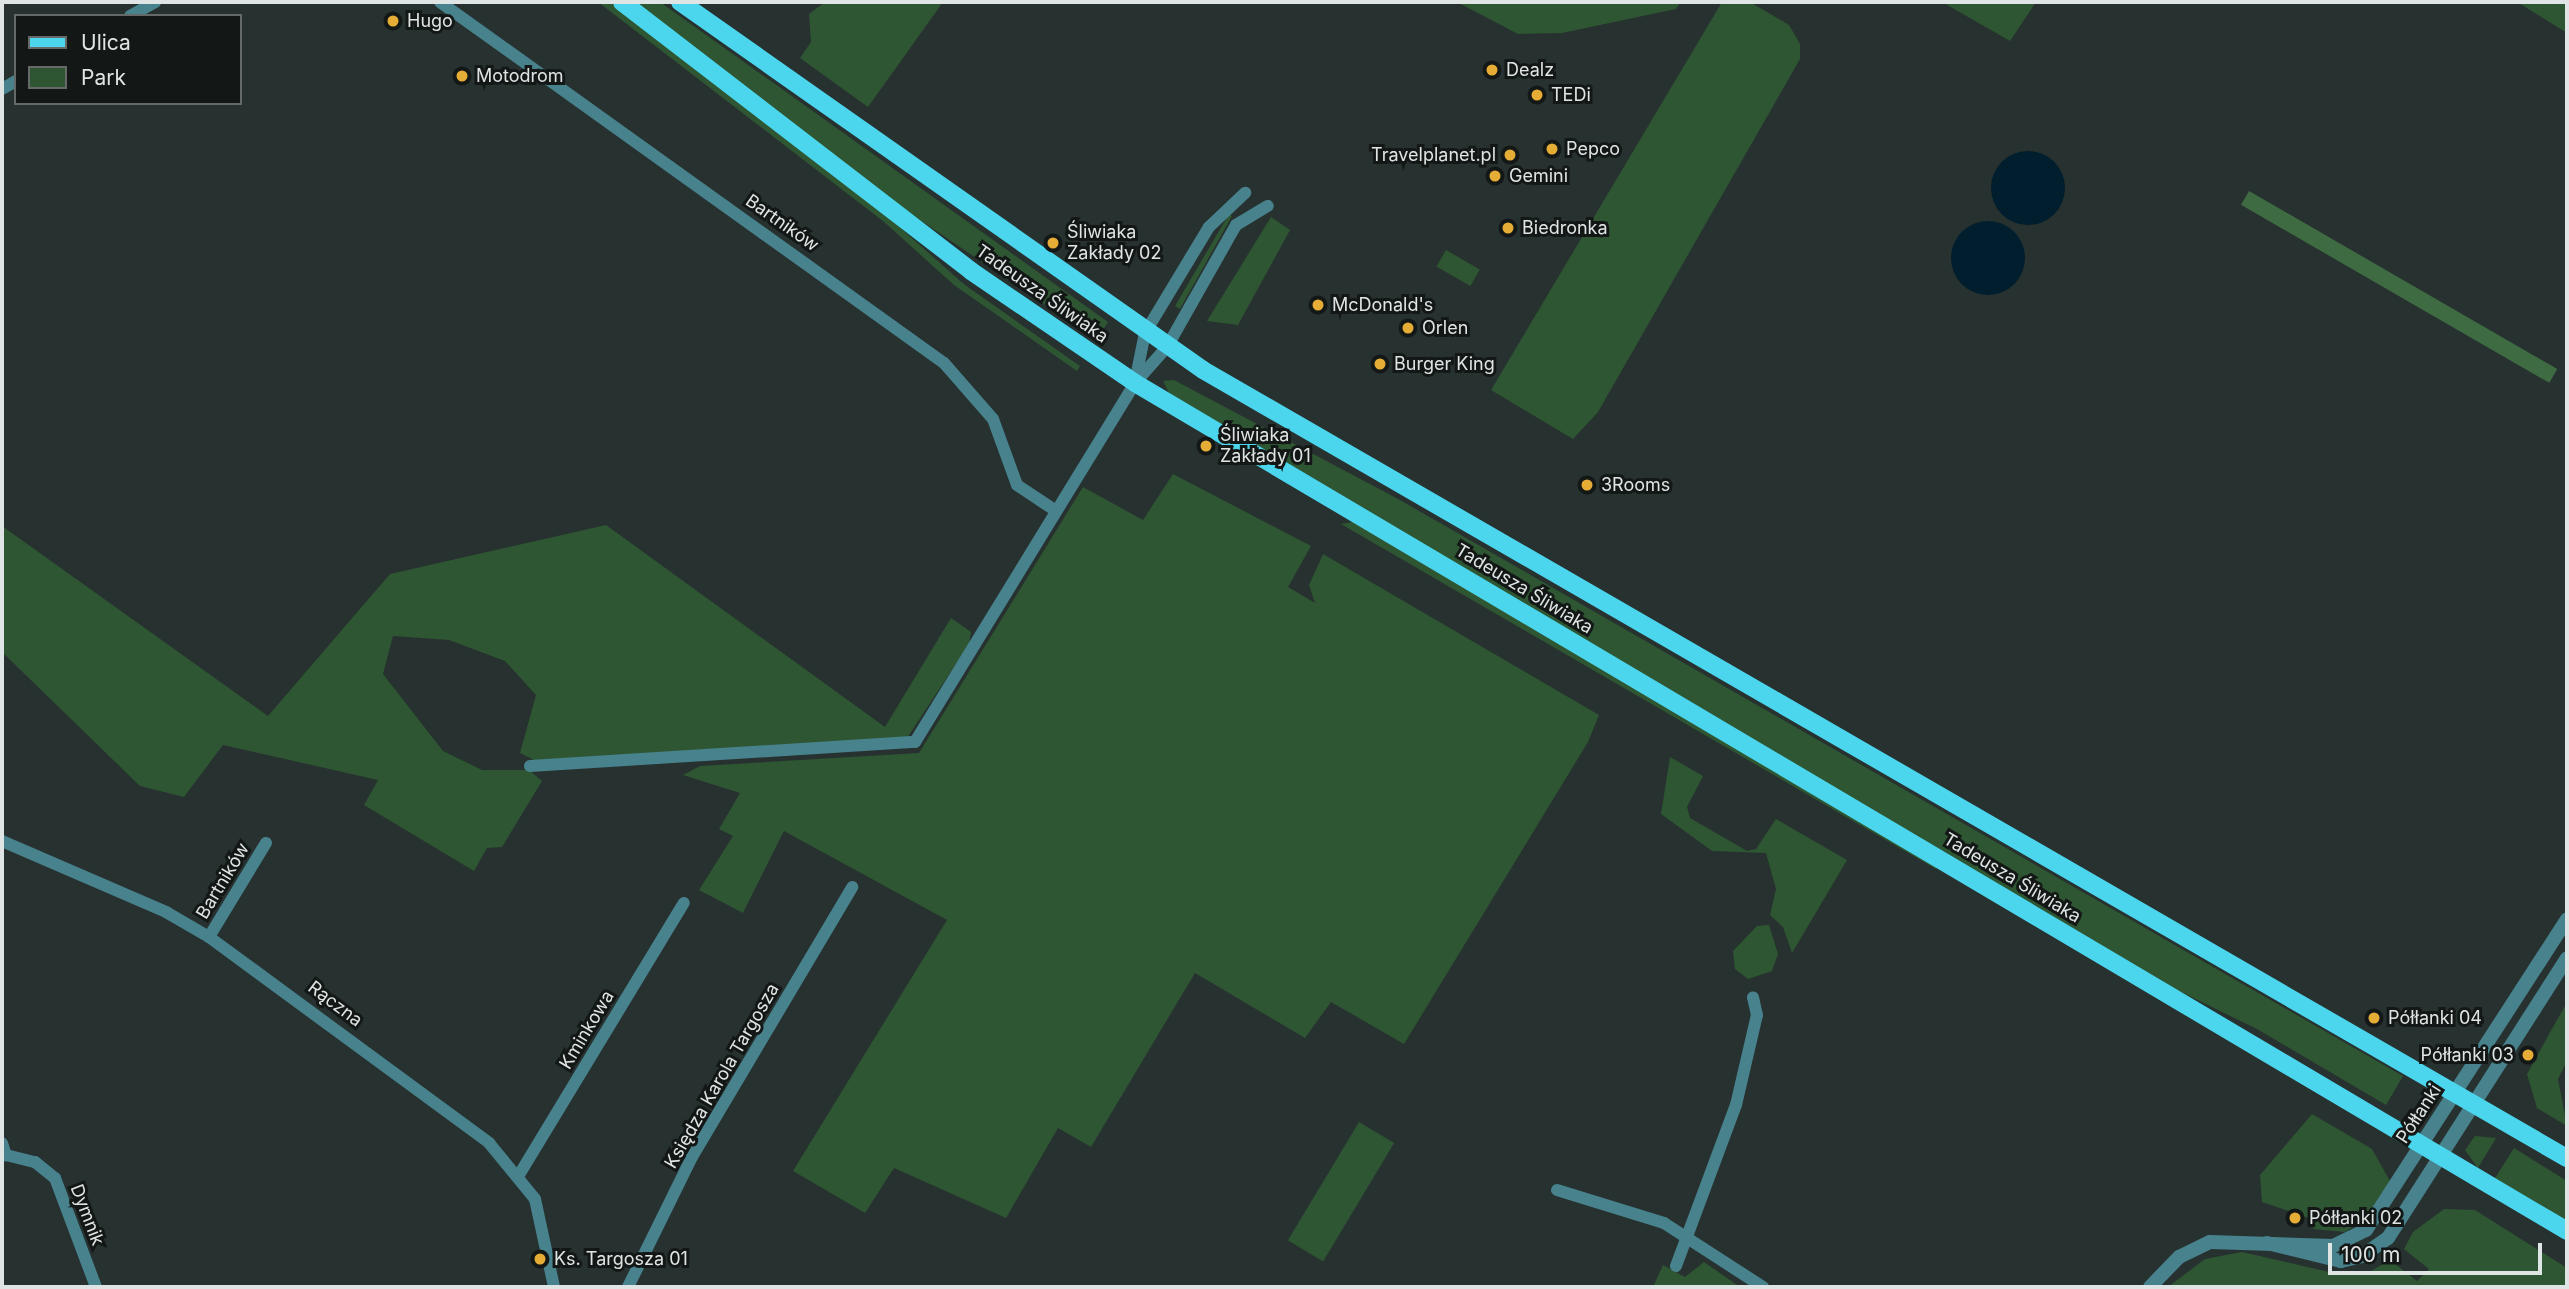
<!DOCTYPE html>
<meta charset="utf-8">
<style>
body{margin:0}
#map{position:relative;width:2569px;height:1289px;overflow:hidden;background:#273130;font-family:Inter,sans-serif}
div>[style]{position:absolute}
.green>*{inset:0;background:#2e5632;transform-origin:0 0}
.forest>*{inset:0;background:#3e6b42;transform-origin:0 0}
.water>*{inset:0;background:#001e2d}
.round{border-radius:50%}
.minor>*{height:12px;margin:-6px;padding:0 6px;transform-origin:6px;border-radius:6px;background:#47828d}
.tertiary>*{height:14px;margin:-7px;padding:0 7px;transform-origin:7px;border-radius:7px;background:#47828d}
.primary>*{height:18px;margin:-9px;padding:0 9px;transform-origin:9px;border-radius:9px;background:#4cd6ed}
.dots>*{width:19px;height:19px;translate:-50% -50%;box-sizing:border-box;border:4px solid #131817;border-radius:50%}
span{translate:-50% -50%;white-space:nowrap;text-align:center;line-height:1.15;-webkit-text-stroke:6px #131817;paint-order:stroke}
.poi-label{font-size:18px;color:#dfe5e4}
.left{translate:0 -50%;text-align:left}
.right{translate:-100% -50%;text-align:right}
.street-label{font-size:18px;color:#dfe5e4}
.frame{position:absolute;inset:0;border:4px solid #dfe5e4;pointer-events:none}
.legend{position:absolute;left:14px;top:14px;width:228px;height:91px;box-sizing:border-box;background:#131817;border:2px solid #656a69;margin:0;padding:9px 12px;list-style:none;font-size:21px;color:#dfe5e4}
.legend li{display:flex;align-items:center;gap:14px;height:35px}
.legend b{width:35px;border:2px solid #656a69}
.scale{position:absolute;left:2328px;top:1243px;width:214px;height:32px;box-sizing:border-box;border:4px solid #dfe5e4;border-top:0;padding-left:9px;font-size:21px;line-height:24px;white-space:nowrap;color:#dfe5e4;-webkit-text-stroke:5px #131817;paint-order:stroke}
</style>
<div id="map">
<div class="green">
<i style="clip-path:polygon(598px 2px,610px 2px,653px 35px,888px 217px,965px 285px,1080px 366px,1077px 371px,954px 285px,883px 221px)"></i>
<i style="clip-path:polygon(635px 2px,660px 2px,1108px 322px,1097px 340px,898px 205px)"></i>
<i style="clip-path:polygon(825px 2px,943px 2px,868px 107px,800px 58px,811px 42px,809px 14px)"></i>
<i style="clip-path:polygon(1457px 2px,1681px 2px,1676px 9px,1562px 33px,1518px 34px)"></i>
<i style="clip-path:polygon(1722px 2px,1750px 2px,1789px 25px,1800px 44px,1800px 59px,1598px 412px,1573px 439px,1491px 390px)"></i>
<i style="clip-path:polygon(1942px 2px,2036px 2px,2010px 41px)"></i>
<i style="clip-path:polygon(2517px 2px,2567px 2px,2567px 33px)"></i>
<i style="clip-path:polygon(1229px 214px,1232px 216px,1180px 309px,1175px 306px)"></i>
<i style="clip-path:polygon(1271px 217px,1290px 230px,1238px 325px,1207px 321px)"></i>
<i style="left:1446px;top:250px;width:39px;height:19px;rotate:30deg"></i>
<i style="clip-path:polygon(1174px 380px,1400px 500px,2403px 1076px,2386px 1105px,2257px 1029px,2177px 990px,1169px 393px,1163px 381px)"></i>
<i style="clip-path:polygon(1173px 474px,1311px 546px,1288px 587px,1315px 603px,1309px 585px,1323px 554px,1599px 715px,1588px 742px,1404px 1044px,1331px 1002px,1305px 1038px,1195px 973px,1091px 1147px,1058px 1128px,1006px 1218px,894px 1168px,865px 1213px,793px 1171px,947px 920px,784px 831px,743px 913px,699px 890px,733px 836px,719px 829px,740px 793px,683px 775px,700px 766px,919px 753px,1083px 487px,1143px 520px)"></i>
<i style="clip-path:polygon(1353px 522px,1937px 867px,1936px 869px,1341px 524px)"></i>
<i style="clip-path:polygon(606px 525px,885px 727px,951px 618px,971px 632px,969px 644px,907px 738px,536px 761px,520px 753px,536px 695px,505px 661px,449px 640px,393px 636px,383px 674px,443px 751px,482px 770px,529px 770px,542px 781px,502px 847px,487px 848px,474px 871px,364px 805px,378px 780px,223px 745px,184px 797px,140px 786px,2px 652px,2px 526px,268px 716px,390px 574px)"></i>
<i style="clip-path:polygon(1670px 757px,1703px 776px,1687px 807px,1690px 818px,1747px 851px,1756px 849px,1776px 819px,1847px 860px,1792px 953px,1783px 927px,1770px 915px,1776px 889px,1766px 853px,1712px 851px,1661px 814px)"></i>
<i style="clip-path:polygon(1769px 925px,1778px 954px,1772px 971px,1748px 979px,1735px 969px,1733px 951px,1757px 926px)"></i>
<i style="clip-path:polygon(2567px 1002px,2567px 1061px,2558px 1079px,2567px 1126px,2537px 1108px,2527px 1074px)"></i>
<i style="clip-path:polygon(2312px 1114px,2372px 1149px,2390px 1181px,2366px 1218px,2345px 1232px,2313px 1229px,2315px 1220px,2262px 1202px,2260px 1175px)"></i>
<i style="left:1359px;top:1122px;width:41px;height:138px;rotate:31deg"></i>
<i style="clip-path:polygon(2475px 1136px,2496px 1138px,2478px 1168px,2465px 1150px)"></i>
<i style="clip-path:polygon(2514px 1148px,2567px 1181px,2567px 1221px,2495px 1178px)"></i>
<i style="clip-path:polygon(2444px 1209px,2475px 1210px,2567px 1268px,2567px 1287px,2168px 1287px,2205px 1259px,2242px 1252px,2342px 1275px,2369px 1272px,2390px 1260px,2417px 1281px,2429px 1269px,2404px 1249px,2413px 1232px)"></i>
<i style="clip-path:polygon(1704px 1262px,1740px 1287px,1653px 1287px,1663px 1265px,1685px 1277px)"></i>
</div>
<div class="forest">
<i style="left:2249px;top:191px;width:356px;height:16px;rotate:30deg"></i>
</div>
<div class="water">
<i class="round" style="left:1991px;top:151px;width:74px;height:74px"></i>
<i class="round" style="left:1951px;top:221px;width:74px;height:74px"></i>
</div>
<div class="minor">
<i style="left:440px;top:2px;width:620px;rotate:35.61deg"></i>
<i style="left:944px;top:363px;width:74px;rotate:48.8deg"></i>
<i style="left:993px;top:419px;width:70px;rotate:70deg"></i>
<i style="left:1017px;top:485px;width:47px;rotate:33.7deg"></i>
<i style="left:130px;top:16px;width:29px;rotate:-29deg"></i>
<i style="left:2px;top:89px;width:16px;rotate:-30deg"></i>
<i style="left:1135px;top:382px;width:50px;rotate:-78.5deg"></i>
<i style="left:1145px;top:333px;width:124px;rotate:-58.9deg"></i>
<i style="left:1209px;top:227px;width:50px;rotate:-43.4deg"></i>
<i style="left:530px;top:766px;width:386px;rotate:-3.6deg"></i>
<i style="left:915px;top:742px;width:421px;rotate:-58.5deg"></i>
<i style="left:1135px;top:383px;width:48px;rotate:-48.4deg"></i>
<i style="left:1167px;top:347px;width:140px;rotate:-60.5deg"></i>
<i style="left:1236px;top:225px;width:37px;rotate:-31deg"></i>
<i style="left:2px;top:841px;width:179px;rotate:23.4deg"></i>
<i style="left:166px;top:912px;width:50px;rotate:30.2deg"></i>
<i style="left:209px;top:937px;width:348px;rotate:36.3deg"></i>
<i style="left:489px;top:1143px;width:72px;rotate:50.6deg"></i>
<i style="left:535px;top:1199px;width:90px;rotate:77.8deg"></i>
<i style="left:209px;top:937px;width:110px;rotate:-58.8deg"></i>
<i style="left:2px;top:1143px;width:13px;rotate:72deg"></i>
<i style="left:6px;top:1155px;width:30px;rotate:14deg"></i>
<i style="left:35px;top:1162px;width:26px;rotate:39deg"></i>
<i style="left:55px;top:1178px;width:116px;rotate:69.4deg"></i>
<i style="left:519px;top:1175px;width:318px;rotate:-58.8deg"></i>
<i style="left:1557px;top:1190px;width:112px;rotate:17.1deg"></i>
<i style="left:1664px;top:1223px;width:118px;rotate:32.9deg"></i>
<i style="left:1676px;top:1266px;width:172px;rotate:-69.6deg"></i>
<i style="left:1736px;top:1105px;width:92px;rotate:-76.9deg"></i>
<i style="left:1757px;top:1015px;width:18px;rotate:-103deg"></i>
<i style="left:628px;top:1287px;width:145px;rotate:-63.8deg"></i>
<i style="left:692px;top:1157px;width:314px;rotate:-59.3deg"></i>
</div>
<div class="tertiary">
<i style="left:2267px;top:1243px;width:76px;rotate:13.7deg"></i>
<i style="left:2341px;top:1261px;width:22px;rotate:-13deg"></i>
<i style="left:2362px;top:1256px;width:32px;rotate:-35deg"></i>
<i style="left:2388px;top:1238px;width:332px;rotate:-57.4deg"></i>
<i style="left:2150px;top:1287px;width:42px;rotate:-46deg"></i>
<i style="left:2179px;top:1257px;width:34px;rotate:-26deg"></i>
<i style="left:2210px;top:1242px;width:123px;rotate:1.9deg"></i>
<i style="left:2333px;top:1246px;width:37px;rotate:-26deg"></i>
<i style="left:2366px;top:1230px;width:370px;rotate:-57.1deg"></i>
</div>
<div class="primary">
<i style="left:622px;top:2px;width:441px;rotate:37.6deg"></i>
<i style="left:971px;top:271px;width:199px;rotate:34.3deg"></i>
<i style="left:1135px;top:383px;width:1664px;rotate:30.63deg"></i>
<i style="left:680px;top:2px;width:639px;rotate:35.13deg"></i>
<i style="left:1203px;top:370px;width:1575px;rotate:30.02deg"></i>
</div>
<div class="dots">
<i style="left:393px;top:21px;background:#e5ad36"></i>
<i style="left:1492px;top:70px;background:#e5ad36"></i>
<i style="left:462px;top:76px;background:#e5ad36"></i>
<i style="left:1537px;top:95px;background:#e5ad36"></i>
<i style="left:1552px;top:149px;background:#e5ad36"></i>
<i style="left:1510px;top:155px;background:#e5ad36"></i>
<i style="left:1495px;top:176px;background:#e5ad36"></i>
<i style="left:1508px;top:228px;background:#e5ad36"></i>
<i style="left:1053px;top:243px;background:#e5ad36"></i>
<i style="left:1318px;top:305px;background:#e5ad36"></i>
<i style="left:1408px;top:328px;background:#e5ad36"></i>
<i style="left:1380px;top:364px;background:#e5ad36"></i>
<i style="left:1206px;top:446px;background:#e5ad36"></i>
<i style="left:1587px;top:485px;background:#e5ad36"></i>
<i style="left:2374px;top:1018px;background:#e5ad36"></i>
<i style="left:2528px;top:1055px;background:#e5ad36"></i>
<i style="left:2295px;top:1218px;background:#e5ad36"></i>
<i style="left:540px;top:1259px;background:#e5ad36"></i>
</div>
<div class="poi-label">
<span class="left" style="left:407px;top:21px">Hugo</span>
<span class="left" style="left:1506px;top:70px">Dealz</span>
<span class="left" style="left:476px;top:76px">Motodrom</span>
<span class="left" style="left:1551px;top:95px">TEDi</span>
<span class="left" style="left:1566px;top:149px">Pepco</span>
<span class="right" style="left:1496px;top:155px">Travelplanet.pl</span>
<span class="left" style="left:1509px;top:176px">Gemini</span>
<span class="left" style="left:1522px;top:228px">Biedronka</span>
<span class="left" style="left:1067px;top:243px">Śliwiaka<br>Zakłady 02</span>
<span class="left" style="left:1332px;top:305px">McDonald's</span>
<span class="left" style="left:1422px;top:328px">Orlen</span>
<span class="left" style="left:1394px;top:364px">Burger King</span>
<span class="left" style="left:1220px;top:446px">Śliwiaka<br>Zakłady 01</span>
<span class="left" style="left:1601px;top:485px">3Rooms</span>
<span class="left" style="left:2388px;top:1018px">Półłanki 04</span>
<span class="right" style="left:2514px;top:1055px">Półłanki 03</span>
<span class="left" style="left:2309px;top:1218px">Półłanki 02</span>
<span class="left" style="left:554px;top:1259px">Ks. Targosza 01</span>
</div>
<div class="street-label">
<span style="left:782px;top:223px;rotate:35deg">Bartników</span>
<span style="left:1042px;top:294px;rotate:35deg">Tadeusza Śliwiaka</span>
<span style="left:1524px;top:589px;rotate:31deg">Tadeusza Śliwiaka</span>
<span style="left:2012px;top:878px;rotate:31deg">Tadeusza Śliwiaka</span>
<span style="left:223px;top:881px;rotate:-59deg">Bartników</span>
<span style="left:335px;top:1004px;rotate:37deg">Rączna</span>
<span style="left:587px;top:1030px;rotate:-59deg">Kminkowa</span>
<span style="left:722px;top:1076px;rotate:-60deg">Księdza Karola Targosza</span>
<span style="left:2419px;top:1114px;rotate:-57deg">Półłanki</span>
<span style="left:87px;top:1215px;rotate:69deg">Dymnik</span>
</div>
<div class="frame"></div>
<ul class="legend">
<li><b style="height:9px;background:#4cd6ed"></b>Ulica</li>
<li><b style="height:19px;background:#2e5632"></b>Park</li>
</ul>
<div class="scale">100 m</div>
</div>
